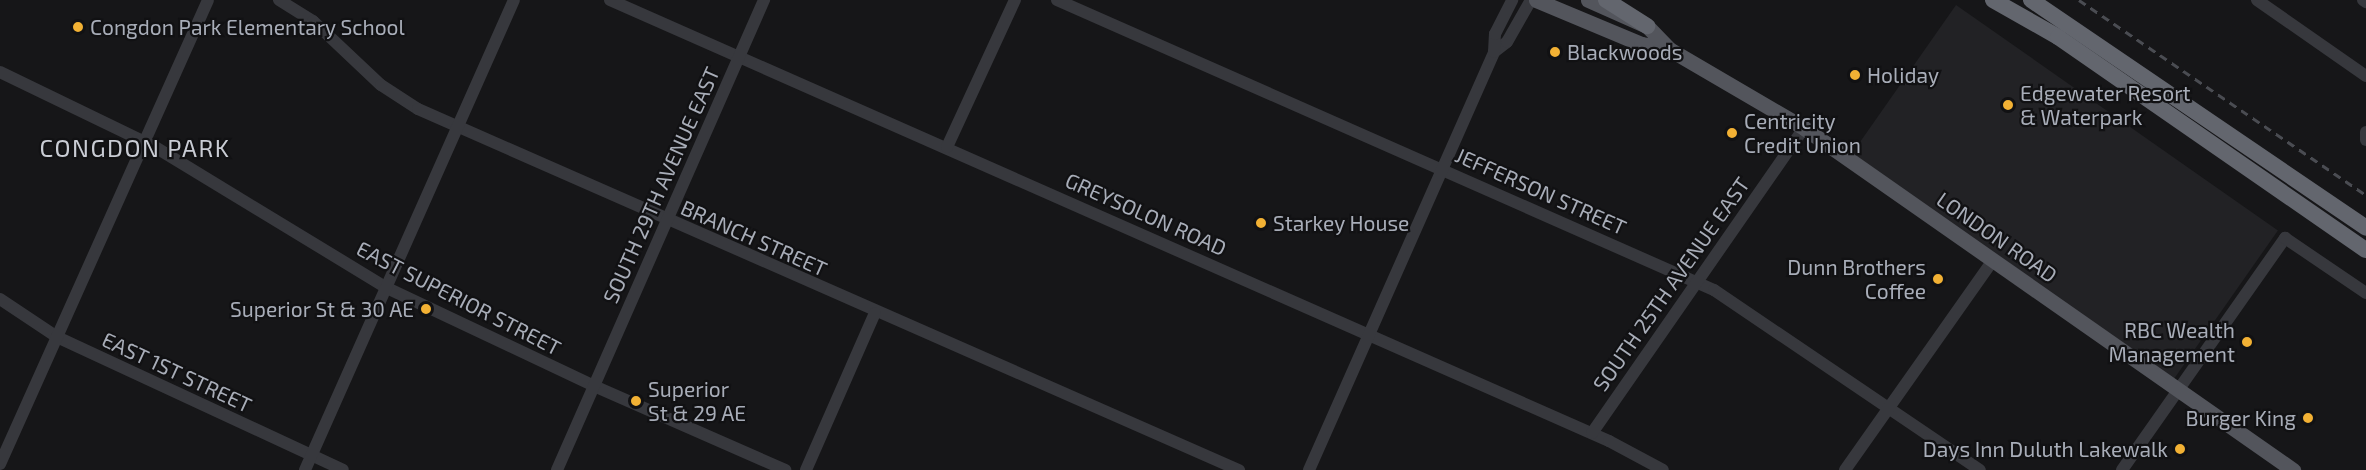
<!DOCTYPE html>
<style>
body{margin:0}
#map{position:relative;width:2366px;height:470px;overflow:hidden;background:#161618;font-family:"Exo 2",sans-serif}
div>[style]{position:absolute}
.built>*{inset:0;background:#222225;transform-origin:0 0}
.minor>*{height:12px;margin:-6px;padding:0 6px;transform-origin:6px;border-radius:6px;background:#37383d}
.major>*{height:15px;margin:-7.5px;padding:0 7.5px;transform-origin:7.5px;border-radius:7.5px;background:#53555c}
.highway>*{height:16px;margin:-8px;padding:0 8px;transform-origin:8px;border-radius:8px;background:#63666e}
.rail>*{height:3px;margin-top:-1.5px;transform-origin:0;background:repeating-linear-gradient(90deg,#4a4c52 0 8px,transparent 0 14px)}
.dots>*{width:16px;height:16px;translate:-50% -50%;box-sizing:border-box;border:3px solid #111113;border-radius:50%}
span{translate:-50% -50%;white-space:nowrap;text-align:center;line-height:1.15;-webkit-text-stroke:4.5px #111113;paint-order:stroke}
.poi-label{font-size:21px;color:#a8adb8}
.left{translate:0 -50%;text-align:left}
.right{translate:-100% -50%;text-align:right}
.street-label{font-size:21px;color:#a8adb8}
.quarter-label{font-size:24px;color:#c9ccd4;letter-spacing:1.5px}
</style>
<div id="map">
<div class="built">
<i style="left:1956px;top:5px;width:393px;height:181px;rotate:35deg"></i>
</div>
<div class="minor">
<i style="left:279px;top:0;width:40px;rotate:32deg"></i>
<i style="left:313px;top:21px;width:93px;rotate:43.3deg"></i>
<i style="left:381px;top:85px;width:44px;rotate:33deg"></i>
<i style="left:418px;top:109px;width:897px;rotate:23.74deg"></i>
<i style="left:610px;top:0;width:1092px;rotate:23.82deg"></i>
<i style="left:1609px;top:441px;width:61px;rotate:28.2deg"></i>
<i style="left:1057px;top:0;width:718px;rotate:23.82deg"></i>
<i style="left:1714px;top:290px;width:321px;rotate:34.1deg"></i>
<i style="left:2257px;top:0;width:133px;rotate:34.9deg"></i>
<i style="left:2363px;top:0;width:4px;rotate:34deg"></i>
<i style="left:1494px;top:52px;width:16px;rotate:-38deg"></i>
<i style="left:1507px;top:42px;width:48px;rotate:-60.3deg"></i>
<i style="left:0;top:72px;width:172px;rotate:25.8deg"></i>
<i style="left:155px;top:147px;width:271px;rotate:31.3deg"></i>
<i style="left:387px;top:288px;width:229px;rotate:25.3deg"></i>
<i style="left:594px;top:386px;width:209px;rotate:23.7deg"></i>
<i style="left:2366px;top:132px;width:8px;rotate:90deg"></i>
<i style="left:947px;top:147px;width:162px;rotate:-65.2deg"></i>
<i style="left:0;top:299px;width:69px;rotate:33.7deg"></i>
<i style="left:57px;top:337px;width:315px;rotate:24.9deg"></i>
<i style="left:1592px;top:433px;width:371px;rotate:-55.2deg"></i>
<i style="left:0;top:464px;width:508px;rotate:-65.85deg"></i>
<i style="left:305px;top:470px;width:514px;rotate:-66.03deg"></i>
<i style="left:557px;top:470px;width:514px;rotate:-66.23deg"></i>
<i style="left:806px;top:470px;width:171px;rotate:-66.3deg"></i>
<i style="left:1309px;top:470px;width:457px;rotate:-66.1deg"></i>
<i style="left:1494px;top:52px;width:18px;rotate:-87deg"></i>
<i style="left:1495px;top:34px;width:38px;rotate:-63deg"></i>
<i style="left:1845px;top:470px;width:257px;rotate:-54.8deg"></i>
<i style="left:2122px;top:470px;width:284px;rotate:-54.9deg"></i>
<i style="left:2285px;top:238px;width:98px;rotate:34.2deg"></i>
</div>
<div class="major">
<i style="left:1536px;top:0;width:114px;rotate:22.7deg"></i>
<i style="left:1641px;top:44px;width:28px;rotate:10deg"></i>
<i style="left:1588px;top:0;width:64px;rotate:23.8deg"></i>
<i style="left:1647px;top:26px;width:32px;rotate:46deg"></i>
<i style="left:1669px;top:49px;width:156px;rotate:30.3deg"></i>
<i style="left:1804px;top:128px;width:597px;rotate:34.97deg"></i>
</div>
<div class="highway">
<i style="left:1606px;top:0;width:49px;rotate:32.4deg"></i>
<i style="left:1993px;top:0;width:75px;rotate:29.6deg"></i>
<i style="left:2058px;top:37px;width:374px;rotate:34.7deg"></i>
<i style="left:2031px;top:0;width:405px;rotate:34.2deg"></i>
</div>
<div class="rail">
<i style="left:2079px;top:0;width:347px;rotate:34.2deg"></i>
</div>
<div class="dots">
<i style="left:78px;top:27px;background:#f2b134"></i>
<i style="left:1555px;top:52px;background:#f2b134"></i>
<i style="left:1855px;top:75px;background:#f2b134"></i>
<i style="left:2008px;top:105px;background:#f2b134"></i>
<i style="left:1732px;top:133px;background:#f2b134"></i>
<i style="left:1261px;top:223px;background:#f2b134"></i>
<i style="left:1938px;top:279px;background:#f2b134"></i>
<i style="left:426px;top:309px;background:#f2b134"></i>
<i style="left:2247px;top:342px;background:#f2b134"></i>
<i style="left:636px;top:401px;background:#f2b134"></i>
<i style="left:2308px;top:418px;background:#f2b134"></i>
<i style="left:2180px;top:449px;background:#f2b134"></i>
</div>
<div class="poi-label">
<span class="left" style="left:90px;top:27px">Congdon Park Elementary School</span>
<span class="left" style="left:1567px;top:52px">Blackwoods</span>
<span class="left" style="left:1867px;top:75px">Holiday</span>
<span class="left" style="left:2020px;top:105px">Edgewater Resort<br>&amp; Waterpark</span>
<span class="left" style="left:1744px;top:133px">Centricity<br>Credit Union</span>
<span class="left" style="left:1273px;top:223px">Starkey House</span>
<span class="right" style="left:1926px;top:279px">Dunn Brothers<br>Coffee</span>
<span class="right" style="left:414px;top:309px">Superior St &amp; 30 AE</span>
<span class="right" style="left:2235px;top:342px">RBC Wealth<br>Management</span>
<span class="left" style="left:648px;top:401px">Superior<br>St &amp; 29 AE</span>
<span class="right" style="left:2296px;top:418px">Burger King</span>
<span class="right" style="left:2168px;top:449px">Days Inn Duluth Lakewalk</span>
</div>
<div class="street-label">
<span style="left:661px;top:185px;rotate:-66deg">SOUTH 29TH AVENUE EAST</span>
<span style="left:1541px;top:191px;rotate:24deg">JEFFERSON STREET</span>
<span style="left:1146px;top:214px;rotate:24deg">GREYSOLON ROAD</span>
<span style="left:1997px;top:237px;rotate:35deg">LONDON ROAD</span>
<span style="left:754px;top:238px;rotate:24deg">BRANCH STREET</span>
<span style="left:1671px;top:284px;rotate:-55deg">SOUTH 25TH AVENUE EAST</span>
<span style="left:459px;top:298px;rotate:27deg">EAST SUPERIOR STREET</span>
<span style="left:177px;top:372px;rotate:25deg">EAST 1ST STREET</span>
</div>
<div class="quarter-label">
<span style="left:135px;top:148px">CONGDON PARK</span>
</div>
</div>
